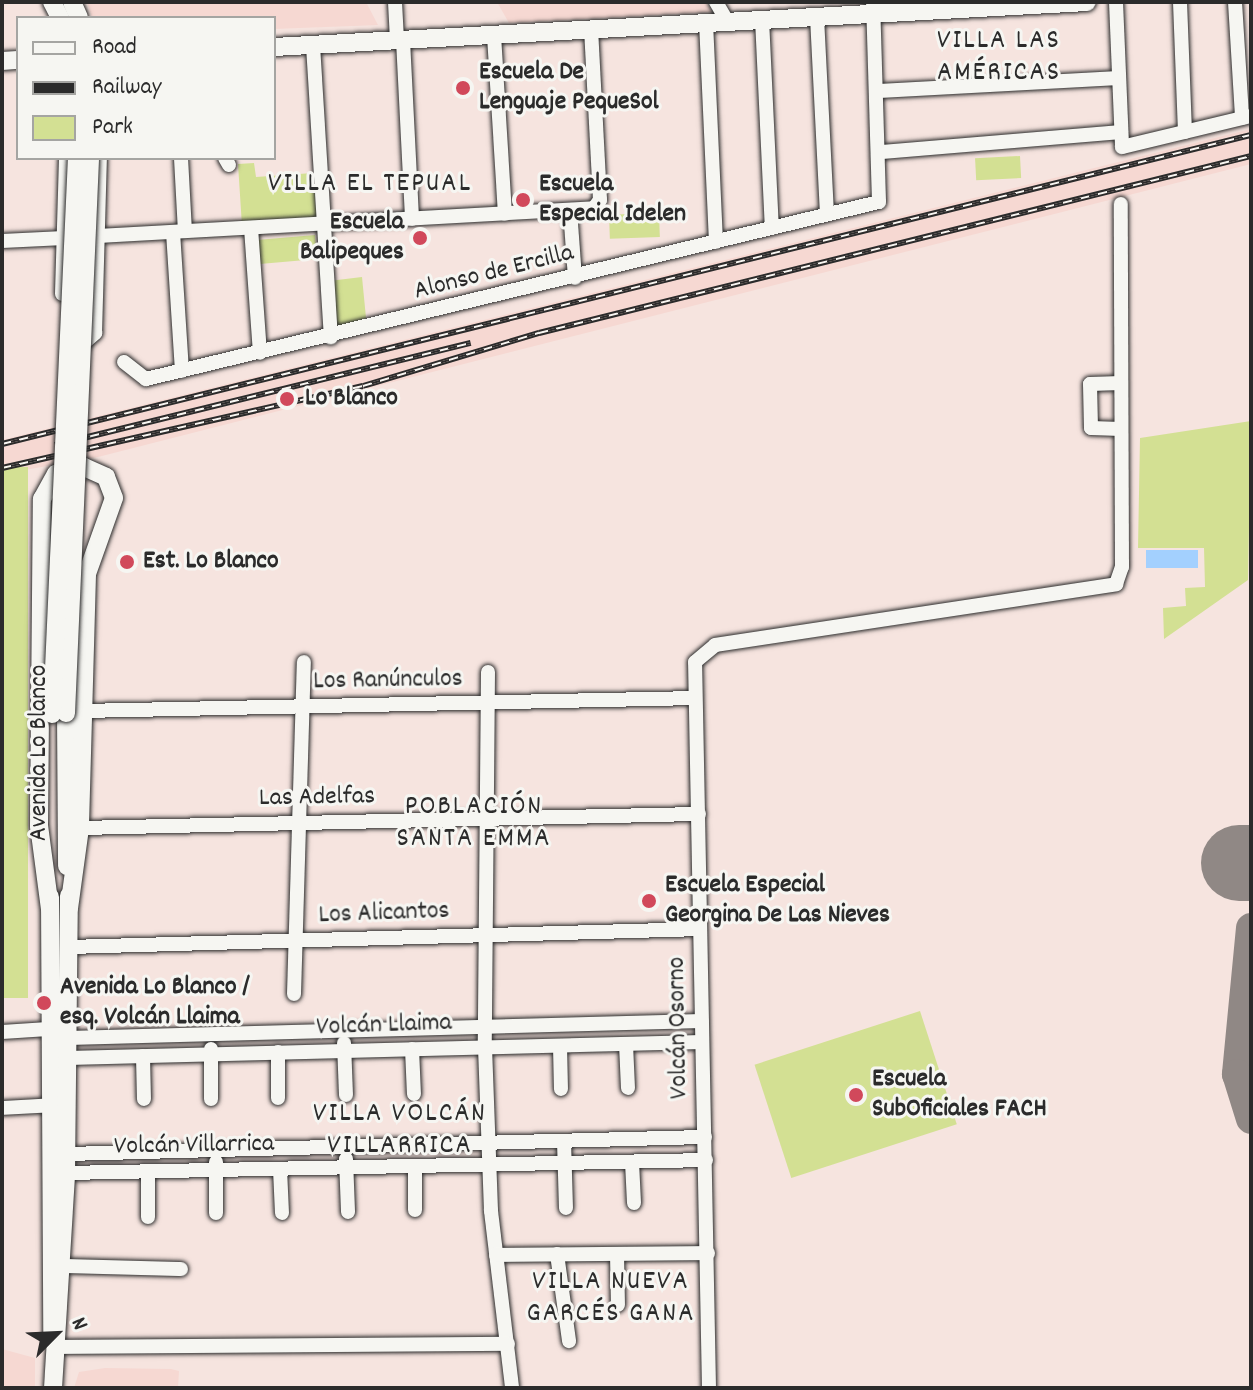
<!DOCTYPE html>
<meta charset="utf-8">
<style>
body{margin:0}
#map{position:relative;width:1253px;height:1390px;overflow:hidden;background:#f6e4df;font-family:Dekko,sans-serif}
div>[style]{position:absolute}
.built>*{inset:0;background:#f6d8d2}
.green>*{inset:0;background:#d3e093;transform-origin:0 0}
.water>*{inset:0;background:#a3d0fe;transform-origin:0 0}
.taxiway>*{height:30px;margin:-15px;padding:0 15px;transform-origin:15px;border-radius:15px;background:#908885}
.runway>*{height:76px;margin:-38px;padding:0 38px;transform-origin:38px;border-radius:38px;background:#908885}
.roads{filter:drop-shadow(0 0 2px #2b2b2b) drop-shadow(0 0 2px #2b2b2b)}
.minor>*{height:14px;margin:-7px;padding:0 7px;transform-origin:7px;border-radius:7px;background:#f6f6f2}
.secondary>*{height:18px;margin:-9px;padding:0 9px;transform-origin:9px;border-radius:9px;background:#f6f6f2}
.rail>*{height:6px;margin-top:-3px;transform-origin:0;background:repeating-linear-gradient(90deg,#f6f6f2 0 9px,#2b2b2b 0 18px);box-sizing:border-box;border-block:2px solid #2b2b2b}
.bridges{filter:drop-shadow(0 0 2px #2b2b2b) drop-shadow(0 0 2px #2b2b2b)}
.secondary-bridge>*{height:18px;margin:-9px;padding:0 9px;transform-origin:9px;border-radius:9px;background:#f6f6f2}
.dots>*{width:22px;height:22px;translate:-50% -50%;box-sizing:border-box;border:4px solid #f6f6f2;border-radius:50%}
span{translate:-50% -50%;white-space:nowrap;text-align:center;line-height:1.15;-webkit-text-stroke:6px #f6f6f2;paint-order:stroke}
.poi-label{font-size:26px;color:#2b2b2b;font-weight:700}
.left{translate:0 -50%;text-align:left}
.right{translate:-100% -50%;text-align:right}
.street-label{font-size:26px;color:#2b2b2b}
.neighbourhood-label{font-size:28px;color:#2b2b2b;letter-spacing:2px}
.frame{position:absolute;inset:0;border:4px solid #2b2b2b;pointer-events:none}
.legend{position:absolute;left:16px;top:16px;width:260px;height:144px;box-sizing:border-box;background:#f6f6f2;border:2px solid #a5a5a2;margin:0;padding:10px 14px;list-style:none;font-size:24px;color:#2b2b2b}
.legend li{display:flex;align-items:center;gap:16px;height:40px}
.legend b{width:40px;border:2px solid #a5a5a2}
.north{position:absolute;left:16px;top:1294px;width:80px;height:80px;-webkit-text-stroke:6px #f6f6f2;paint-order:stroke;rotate:66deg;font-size:22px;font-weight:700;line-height:32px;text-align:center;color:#2b2b2b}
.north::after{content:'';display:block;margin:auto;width:28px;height:36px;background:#2b2b2b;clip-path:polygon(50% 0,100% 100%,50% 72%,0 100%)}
</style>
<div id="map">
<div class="built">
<i style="clip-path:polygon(87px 2px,366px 2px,378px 25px,274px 29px,274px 18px,92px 18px)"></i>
<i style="clip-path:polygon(497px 2px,706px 2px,712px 12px,509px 23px)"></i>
<i style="clip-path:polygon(1251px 129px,1251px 164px,98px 457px,2px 474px,2px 440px)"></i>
<i style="clip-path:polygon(2px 1349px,35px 1358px,35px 1388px,2px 1388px)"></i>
<i style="clip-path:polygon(105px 1368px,171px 1369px,179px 1371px,178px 1388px,74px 1388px,79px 1372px)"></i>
</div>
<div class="green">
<i style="left:1020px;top:156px;width:22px;height:45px;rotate:87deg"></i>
<i style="clip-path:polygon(254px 163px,256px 177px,313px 173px,317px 221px,242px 226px,238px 164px)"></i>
<i style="left:659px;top:213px;width:24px;height:50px;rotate:88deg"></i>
<i style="left:315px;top:235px;width:24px;height:65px;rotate:85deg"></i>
<i style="clip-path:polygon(362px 277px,366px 318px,333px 329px,329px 281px)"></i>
<i style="clip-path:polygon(1251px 421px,1248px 580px,1164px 639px,1163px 608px,1186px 606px,1185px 588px,1205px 587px,1204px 548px,1138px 548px,1140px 438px)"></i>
<i style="left:28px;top:467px;width:531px;height:27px;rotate:90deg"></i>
<i style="left:920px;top:1011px;width:119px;height:174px;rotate:72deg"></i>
</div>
<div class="water">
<i style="left:1198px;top:550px;width:18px;height:52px;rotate:90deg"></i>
</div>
<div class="taxiway">
<i style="left:1251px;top:928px;width:147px;rotate:95.5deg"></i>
<i style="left:1237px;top:1074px;width:47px;rotate:72.7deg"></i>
</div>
<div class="runway">
<i style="left:1239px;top:863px;width:12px"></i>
</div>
<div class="roads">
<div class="minor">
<i style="left:395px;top:2px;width:38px;rotate:87deg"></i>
<i style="left:716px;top:2px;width:22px;rotate:60deg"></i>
<i style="left:1116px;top:2px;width:145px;rotate:87.6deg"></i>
<i style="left:1122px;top:147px;width:133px;rotate:-13.5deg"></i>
<i style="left:1180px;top:2px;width:130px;rotate:87.8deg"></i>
<i style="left:1235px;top:2px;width:116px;rotate:86.5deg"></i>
<i style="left:817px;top:17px;width:197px;rotate:87.1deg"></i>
<i style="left:762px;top:19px;width:209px;rotate:87.3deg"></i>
<i style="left:706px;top:22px;width:220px;rotate:87.4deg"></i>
<i style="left:494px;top:35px;width:179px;rotate:86.5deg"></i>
<i style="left:403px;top:40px;width:179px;rotate:87.1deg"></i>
<i style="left:313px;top:45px;width:293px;rotate:86.5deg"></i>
<i style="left:879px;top:91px;width:240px;rotate:-3.1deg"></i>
<i style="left:882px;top:152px;width:240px;rotate:-4.8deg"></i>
<i style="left:181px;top:158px;width:73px;rotate:86.9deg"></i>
<i style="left:225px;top:158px;width:8px;rotate:60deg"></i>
<i style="left:570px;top:210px;width:68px;rotate:85.8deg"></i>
<i style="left:251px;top:228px;width:125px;rotate:85.9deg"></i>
<i style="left:173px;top:232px;width:139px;rotate:86.3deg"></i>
<i style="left:98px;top:236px;width:497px;rotate:-3.2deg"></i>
<i style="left:594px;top:208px;width:10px;rotate:-53deg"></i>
<i style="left:600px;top:200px;width:170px;rotate:-93deg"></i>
<i style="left:2px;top:241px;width:62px;rotate:-2.8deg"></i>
<i style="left:62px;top:294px;width:136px;rotate:-88.3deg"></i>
<i style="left:78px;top:348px;width:23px;rotate:-41deg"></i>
<i style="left:95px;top:333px;width:175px;rotate:-88.4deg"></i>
<i style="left:124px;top:362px;width:28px;rotate:38deg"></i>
<i style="left:146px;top:379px;width:754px;rotate:-13.58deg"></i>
<i style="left:879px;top:202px;width:200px;rotate:-91.7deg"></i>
<i style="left:1121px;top:383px;width:31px;rotate:178deg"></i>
<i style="left:1090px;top:384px;width:44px;rotate:88.7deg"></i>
<i style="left:1091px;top:428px;width:30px;rotate:2deg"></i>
<i style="left:488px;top:672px;width:375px;rotate:90.5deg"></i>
<i style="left:485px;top:1047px;width:164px;rotate:87.9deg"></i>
<i style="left:491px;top:1211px;width:178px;rotate:83.2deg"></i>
<i style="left:82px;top:711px;width:613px;rotate:-1.21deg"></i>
<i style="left:80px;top:828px;width:619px;rotate:-1.3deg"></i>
<i style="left:69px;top:947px;width:631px;rotate:-1.63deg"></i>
<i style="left:294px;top:994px;width:332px;rotate:-88.3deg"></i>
<i style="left:2px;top:1032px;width:46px;rotate:-3.7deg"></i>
<i style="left:68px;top:1038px;width:634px;rotate:-1.54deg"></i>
<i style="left:344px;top:1043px;width:52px;rotate:87.8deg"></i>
<i style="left:626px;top:1044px;width:44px;rotate:87.4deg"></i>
<i style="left:560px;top:1046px;width:43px;rotate:88.7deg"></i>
<i style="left:412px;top:1049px;width:45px;rotate:87.5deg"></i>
<i style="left:278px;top:1052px;width:46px;rotate:90deg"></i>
<i style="left:143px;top:1056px;width:43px;rotate:88.7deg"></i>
<i style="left:68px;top:1058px;width:634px;rotate:-1.45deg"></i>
<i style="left:211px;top:1099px;width:50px;rotate:-90deg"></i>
<i style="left:2px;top:1108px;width:56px;rotate:-3.1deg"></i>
<i style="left:564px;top:1141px;width:67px;rotate:88.3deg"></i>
<i style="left:67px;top:1154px;width:638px;rotate:-1.53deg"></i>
<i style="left:346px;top:1159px;width:53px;rotate:87.8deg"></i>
<i style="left:216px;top:1162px;width:51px;rotate:90deg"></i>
<i style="left:632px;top:1162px;width:41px;rotate:87.2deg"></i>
<i style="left:415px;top:1166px;width:44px;rotate:90deg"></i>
<i style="left:280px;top:1169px;width:44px;rotate:87.4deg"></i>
<i style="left:148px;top:1171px;width:46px;rotate:90deg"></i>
<i style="left:66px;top:1173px;width:640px;rotate:-1.16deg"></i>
<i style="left:557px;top:1254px;width:88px;rotate:82.1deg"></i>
<i style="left:617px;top:1254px;width:51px;rotate:88.9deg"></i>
<i style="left:496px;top:1255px;width:212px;rotate:-0.5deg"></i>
<i style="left:63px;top:1266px;width:118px;rotate:1.5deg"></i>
<i style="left:55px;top:1347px;width:453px;rotate:-0.4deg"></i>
<i style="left:709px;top:1388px;width:726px;rotate:-91.1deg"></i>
<i style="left:695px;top:662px;width:26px;rotate:-40deg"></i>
<i style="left:715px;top:645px;width:406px;rotate:-8.6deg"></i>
<i style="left:1116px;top:584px;width:18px;rotate:-71deg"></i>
<i style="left:1122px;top:567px;width:363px;rotate:-90.2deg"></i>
</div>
<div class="secondary">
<i style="left:52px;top:2px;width:18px;rotate:63deg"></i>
<i style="left:72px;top:2px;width:17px;rotate:66deg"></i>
<i style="left:274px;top:47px;width:814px;rotate:-3.17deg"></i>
<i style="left:2px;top:61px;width:16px;rotate:-4deg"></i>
<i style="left:66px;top:713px;width:153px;rotate:89.6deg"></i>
<i style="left:50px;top:897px;width:442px;rotate:89.7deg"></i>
<i style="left:50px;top:909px;width:84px;rotate:-97.5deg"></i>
<i style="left:39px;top:826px;width:327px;rotate:-89.5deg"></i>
<i style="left:42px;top:499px;width:29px;rotate:-61deg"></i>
<i style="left:56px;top:474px;width:29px;rotate:-14deg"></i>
<i style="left:84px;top:467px;width:24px;rotate:24deg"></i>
<i style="left:106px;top:477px;width:22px;rotate:69deg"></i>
<i style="left:114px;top:498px;width:81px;rotate:109.6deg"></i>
<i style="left:87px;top:574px;width:254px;rotate:91.6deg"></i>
<i style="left:80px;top:828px;width:81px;rotate:97.8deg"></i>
<i style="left:53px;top:1388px;width:215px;rotate:-86.5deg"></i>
<i style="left:66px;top:1173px;width:277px;rotate:-89.4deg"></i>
</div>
</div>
<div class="rail">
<i style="left:2px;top:444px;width:1287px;rotate:-13.9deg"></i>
<i style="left:55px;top:445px;width:428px;rotate:-13.8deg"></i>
<i style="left:2px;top:468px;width:370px;rotate:-12.8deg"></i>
<i style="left:363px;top:386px;width:184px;rotate:-16.8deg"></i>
<i style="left:539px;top:333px;width:734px;rotate:-13.96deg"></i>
</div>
<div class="bridges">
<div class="secondary-bridge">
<i style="left:66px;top:713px;width:556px;rotate:-87.52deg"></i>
<i style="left:52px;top:714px;width:557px;rotate:-87.43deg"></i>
</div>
</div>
<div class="dots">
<i style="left:463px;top:88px;background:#d1495b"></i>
<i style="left:523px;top:200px;background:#d1495b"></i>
<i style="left:420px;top:238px;background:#d1495b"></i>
<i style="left:287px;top:399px;background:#d1495b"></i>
<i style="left:127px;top:562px;background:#d1495b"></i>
<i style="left:649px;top:901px;background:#d1495b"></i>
<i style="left:44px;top:1003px;background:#d1495b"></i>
<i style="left:856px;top:1095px;background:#d1495b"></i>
</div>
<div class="poi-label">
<span class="left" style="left:479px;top:88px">Escuela De<br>Lenguaje PequeSol</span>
<span class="left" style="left:539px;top:200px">Escuela<br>Especial Idelen</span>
<span class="right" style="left:404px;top:238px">Escuela<br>Balipeques</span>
<span class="left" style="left:305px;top:399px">Lo Blanco</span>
<span class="left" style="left:143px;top:562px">Est. Lo Blanco</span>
<span class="left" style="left:665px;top:901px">Escuela Especial<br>Georgina De Las Nieves</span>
<span class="left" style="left:60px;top:1003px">Avenida Lo Blanco /<br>esq. Volcán Llaima</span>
<span class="left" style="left:872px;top:1095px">Escuela<br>SubOficiales FACH</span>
</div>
<div class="street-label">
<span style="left:494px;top:273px;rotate:-14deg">Alonso de Ercilla</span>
<span style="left:388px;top:681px;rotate:-1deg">Los Ranúnculos</span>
<span style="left:40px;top:753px;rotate:-90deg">Avenida Lo Blanco</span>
<span style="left:317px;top:798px;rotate:-1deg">Las Adelfas</span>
<span style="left:384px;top:914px;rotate:-2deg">Los Alicantos</span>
<span style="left:384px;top:1026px;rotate:-2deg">Volcán Llaima</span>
<span style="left:679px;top:1028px;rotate:-91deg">Volcán Osorno</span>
<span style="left:194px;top:1146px;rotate:-1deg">Volcán Villarrica</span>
</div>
<div class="neighbourhood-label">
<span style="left:999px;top:58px">VILLA LAS<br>AMÉRICAS</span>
<span style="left:370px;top:185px">VILLA EL TEPUAL</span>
<span style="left:474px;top:824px">POBLACIÓN<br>SANTA EMMA</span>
<span style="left:400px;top:1131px">VILLA VOLCÁN<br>VILLARRICA</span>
<span style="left:611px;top:1299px">VILLA NUEVA<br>GARCÉS GANA</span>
</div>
<div class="frame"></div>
<ul class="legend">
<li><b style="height:10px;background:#f6f6f2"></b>Road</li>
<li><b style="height:10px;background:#2b2b2b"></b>Railway</li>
<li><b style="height:22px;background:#d3e093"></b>Park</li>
</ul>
<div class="north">N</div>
</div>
